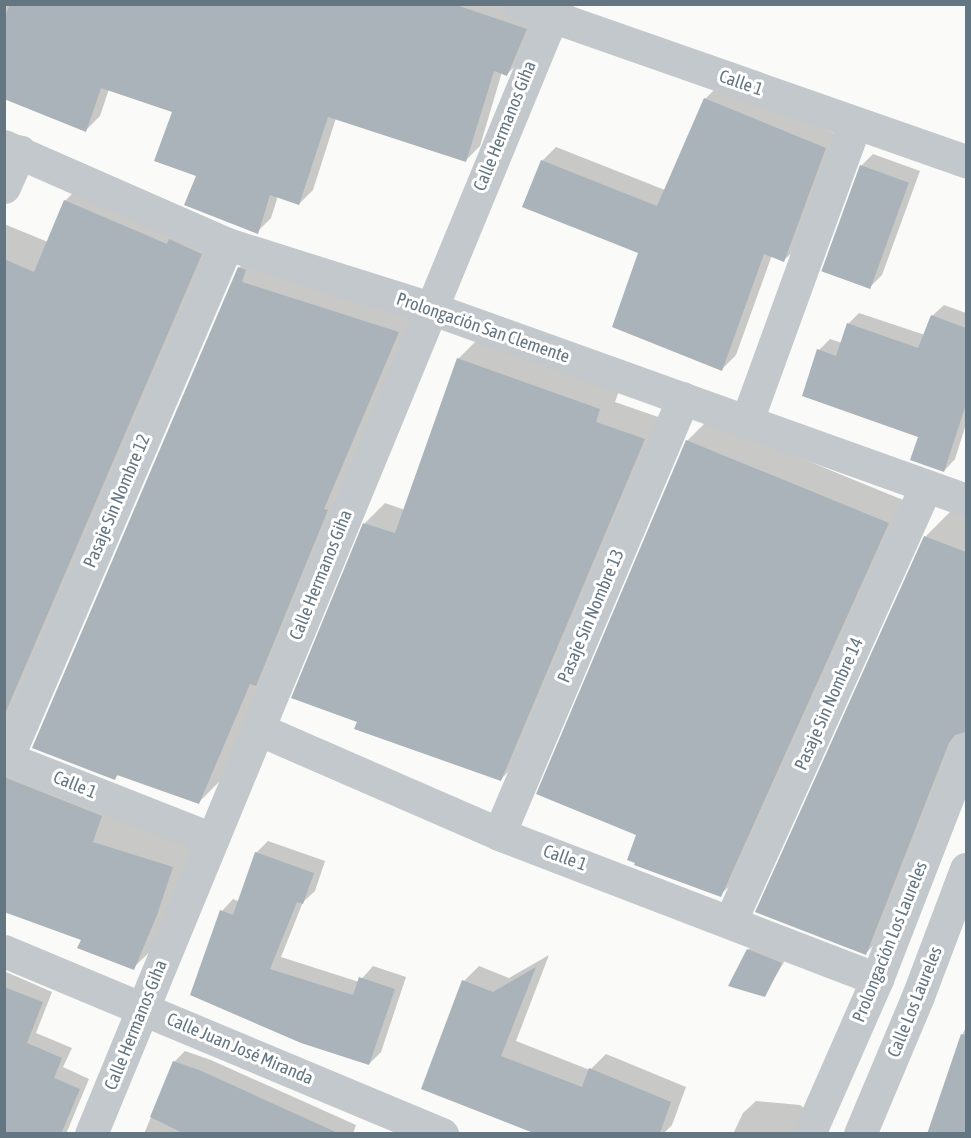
<!DOCTYPE html>
<meta charset="utf-8">
<style>
body{margin:0}
#map{position:relative;width:971px;height:1138px;overflow:hidden;background:#fafaf8;font-family:"Asap Condensed",sans-serif}
div>[style]{position:absolute}
.shadow>*{inset:0;background:#0003}
.building>*{inset:0;background:#aab3b9;transform-origin:0 0}
.minor>*{height:33px;margin:-16.5px;padding:0 16.5px;transform-origin:16.5px;border-radius:16.5px;background:#c3c8cc}
span{translate:-50% -50%;white-space:nowrap;text-align:center;line-height:1.15;-webkit-text-stroke:6px #fff;paint-order:stroke}
.street-label{font-size:18px;color:#657683}
.frame{position:absolute;inset:0;border:6px solid #657683;pointer-events:none}
</style>
<div id="map">
<div class="shadow">
<i style="clip-path:polygon(4px 4px,521px 4px,540px 13px,521px 60px,507px 74px,502px 72px,480px 146px,466px 160px,336px 118px,313px 190px,299px 204px,278px 196px,271px 218px,257px 232px,198px 175px,174px 111px,109px 89px,100px 116px,86px 130px,4px 98px)"></i>
<i style="clip-path:polygon(719px 85px,839px 135px,798px 247px,784px 260px,772px 255px,736px 355px,722px 369px,640px 252px,542px 161px,556px 147px,665px 190px,705px 99px)"></i>
<i style="clip-path:polygon(873px 154px,920px 171px,882px 275px,870px 287px,861px 166px)"></i>
<i style="clip-path:polygon(90px 176px,227px 228px,14px 743px,197px 842px,159px 943px,133px 968px,83px 939px,4px 911px,4px 224px,48px 242px,65px 201px)"></i>
<i style="clip-path:polygon(266px 241px,425px 305px,225px 776px,198px 803px,119px 774px,114px 779px,239px 268px)"></i>
<i style="clip-path:polygon(944px 305px,966px 313px,966px 424px,955px 459px,944px 471px,920px 436px,819px 350px,830px 339px,842px 343px,848px 324px,859px 313px,925px 335px,932px 316px)"></i>
<i style="clip-path:polygon(479px 338px,620px 388px,615px 402px,664px 419px,521px 759px,501px 779px,359px 721px,293px 697px,365px 523px,385px 503px,405px 510px,458px 359px)"></i>
<i style="clip-path:polygon(708px 420px,908px 502px,741px 875px,720px 895px,687px 441px)"></i>
<i style="clip-path:polygon(952px 510px,966px 515px,966px 737px,893px 926px,866px 953px,925px 537px)"></i>
<i style="clip-path:polygon(268px 841px,325px 861px,315px 891px,303px 902px,281px 957px,359px 982px,373px 966px,406px 977px,381px 1052px,369px 1064px,302px 1042px,222px 911px,233px 899px,240px 902px,256px 853px)"></i>
<i style="clip-path:polygon(754px 944px,787px 957px,764px 996px,748px 950px)"></i>
<i style="clip-path:polygon(549px 955px,516px 1041px,590px 1070px,606px 1054px,686px 1087px,672px 1125px,663px 1134px,637px 1134px,617px 1126px,615px 1134px,541px 1134px,423px 1088px,464px 981px,479px 966px,509px 978px)"></i>
<i style="clip-path:polygon(4px 971px,52px 992px,36px 1033px,72px 1048px,63px 1067px,89px 1079px,66px 1134px,4px 1134px)"></i>
<i style="clip-path:polygon(966px 1028px,966px 1134px,928px 1134px,964px 1031px)"></i>
<i style="clip-path:polygon(185px 1051px,211px 1060px,356px 1125px,353px 1134px,144px 1134px,174px 1062px)"></i>
<i style="clip-path:polygon(756px 1101px,800px 1105px,805px 1109px,807px 1134px,733px 1134px,743px 1113px)"></i>
</div>
<div class="building">
<i style="clip-path:polygon(10px 4px,453px 4px,527px 29px,507px 76px,494px 71px,466px 162px,328px 117px,299px 205px,270px 195px,258px 234px,184px 205px,196px 176px,154px 161px,172px 112px,101px 88px,86px 132px,4px 99px,4px 19px)"></i>
<i style="clip-path:polygon(704px 98px,826px 148px,784px 262px,764px 254px,722px 371px,612px 327px,638px 253px,522px 207px,541px 160px,657px 206px)"></i>
<i style="left:860px;top:165px;width:52px;height:113px;rotate:20deg"></i>
<i style="clip-path:polygon(64px 200px,167px 244px,169px 239px,202px 254px,4px 716px,4px 259px,34px 272px)"></i>
<i style="clip-path:polygon(238px 267px,246px 270px,242px 282px,399px 332px,324px 509px,328px 510px,256px 686px,250px 684px,199px 804px,117px 775px,115px 780px,32px 748px)"></i>
<i style="clip-path:polygon(931px 315px,966px 328px,966px 404px,944px 472px,910px 460px,918px 437px,802px 396px,817px 349px,836px 356px,847px 323px,918px 348px)"></i>
<i style="clip-path:polygon(457px 358px,600px 409px,596px 422px,645px 439px,501px 781px,354px 729px,357px 722px,291px 698px,363px 523px,395px 533px)"></i>
<i style="clip-path:polygon(686px 440px,889px 523px,721px 897px,634px 865px,635px 863px,627px 860px,636px 835px,536px 794px)"></i>
<i style="clip-path:polygon(924px 536px,966px 552px,966px 732px,955px 735px,949px 743px,866px 955px,755px 912px)"></i>
<i style="clip-path:polygon(4px 777px,102px 816px,93px 842px,173px 867px,157px 915px,134px 970px,77px 948px,81px 940px,4px 912px)"></i>
<i style="clip-path:polygon(255px 852px,314px 873px,303px 904px,297px 902px,270px 969px,353px 995px,359px 977px,395px 989px,369px 1065px,301px 1043px,190px 995px,220px 910px,233px 915px)"></i>
<i style="clip-path:polygon(747px 949px,782px 963px,765px 997px,728px 986px)"></i>
<i style="clip-path:polygon(536px 967px,501px 1056px,582px 1087px,589px 1068px,671px 1102px,660px 1133px,536px 1134px,421px 1089px,462px 980px,493px 992px)"></i>
<i style="clip-path:polygon(4px 987px,43px 1002px,27px 1043px,62px 1058px,54px 1078px,80px 1089px,61px 1134px,4px 1134px)"></i>
<i style="clip-path:polygon(961px 1034px,966px 1035px,966px 1134px,927px 1134px)"></i>
<i style="clip-path:polygon(173px 1061px,199px 1070px,340px 1134px,185px 1134px,150px 1117px)"></i>
</div>
<div class="minor">
<i style="left:517px;top:4px;width:476px;rotate:19.3deg"></i>
<i style="left:4px;top:146px;width:244px;rotate:23.7deg"></i>
<i style="left:227px;top:244px;width:213px;rotate:17.5deg"></i>
<i style="left:430px;top:308px;width:569px;rotate:19.71deg"></i>
<i style="left:4px;top:187px;width:39px;rotate:-66deg"></i>
<i style="left:746px;top:423px;width:319px;rotate:-70deg"></i>
<i style="left:258px;top:729px;width:263px;rotate:23.5deg"></i>
<i style="left:499px;top:834px;width:405px;rotate:21deg"></i>
<i style="left:4px;top:757px;width:224px;rotate:21.5deg"></i>
<i style="left:7px;top:758px;width:559px;rotate:-66.83deg"></i>
<i style="left:499px;top:834px;width:473px;rotate:-67.1deg"></i>
<i style="left:730px;top:922px;width:478px;rotate:-65.8deg"></i>
<i style="left:4px;top:951px;width:475px;rotate:22.7deg"></i>
<i style="left:91px;top:1134px;width:1222px;rotate:-67.59deg"></i>
<i style="left:809px;top:1134px;width:169px;rotate:-66.3deg"></i>
<i style="left:877px;top:979px;width:246px;rotate:-68.8deg"></i>
<i style="left:860px;top:1134px;width:150px;rotate:-67.2deg"></i>
<i style="left:918px;top:996px;width:136px;rotate:-69.3deg"></i>
</div>
<div class="street-label">
<span style="left:741px;top:83px;rotate:19deg">Calle 1</span>
<span style="left:505px;top:126px;rotate:-68deg">Calle Hermanos Giha</span>
<span style="left:483px;top:328px;rotate:19deg">Prolongación San Clemente</span>
<span style="left:117px;top:501px;rotate:-67deg">Pasaje Sin Nombre 12</span>
<span style="left:321px;top:575px;rotate:-68deg">Calle Hermanos Giha</span>
<span style="left:591px;top:616px;rotate:-67deg">Pasaje Sin Nombre 13</span>
<span style="left:829px;top:704px;rotate:-66deg">Pasaje Sin Nombre 14</span>
<span style="left:75px;top:785px;rotate:22deg">Calle 1</span>
<span style="left:565px;top:858px;rotate:20deg">Calle 1</span>
<span style="left:890px;top:942px;rotate:-68deg">Prolongación Los Laureles</span>
<span style="left:915px;top:1002px;rotate:-68deg">Calle Los Laureles</span>
<span style="left:136px;top:1025px;rotate:-68deg">Calle Hermanos Giha</span>
<span style="left:240px;top:1049px;rotate:23deg">Calle Juan José Miranda</span>
</div>
<div class="frame"></div>
</div>
